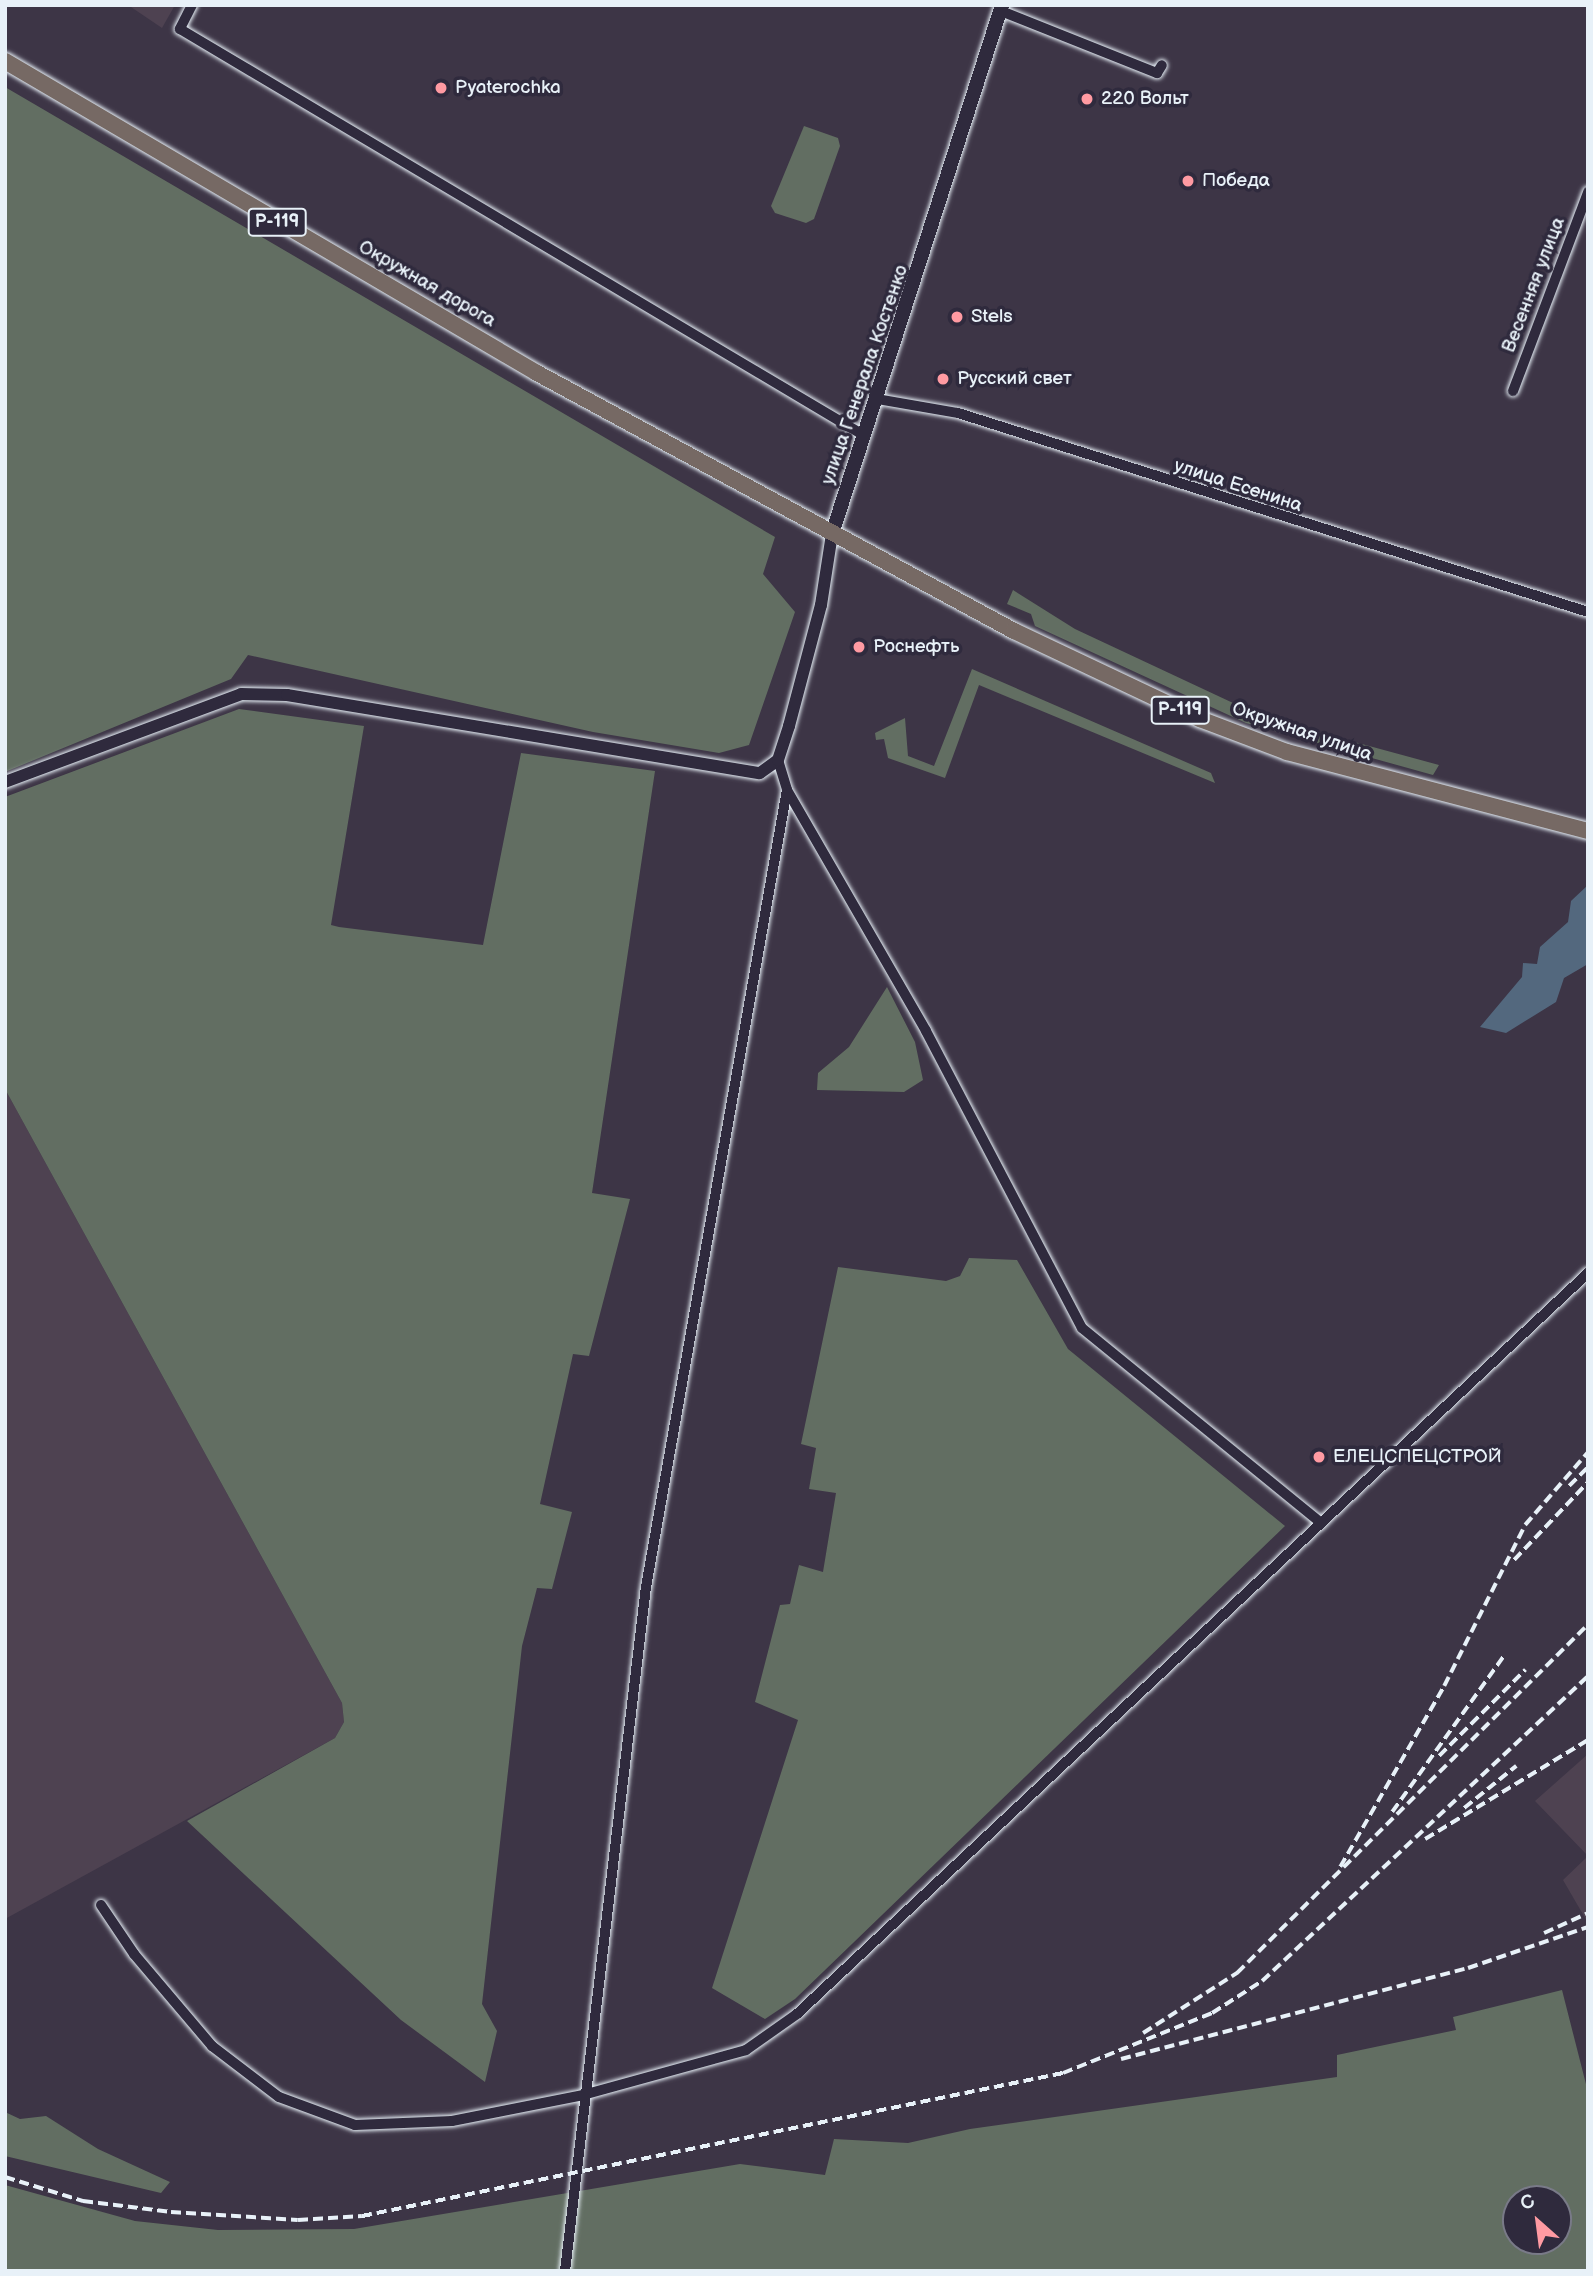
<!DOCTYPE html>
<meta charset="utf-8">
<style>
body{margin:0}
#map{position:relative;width:1593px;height:2276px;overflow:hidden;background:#3d3546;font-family:"Balsamiq Sans",sans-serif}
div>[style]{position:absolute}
.built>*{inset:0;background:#4e4251}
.green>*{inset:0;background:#626e62}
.water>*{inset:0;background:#53687e}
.roads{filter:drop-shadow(0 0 2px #e8f1f8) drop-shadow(0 0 2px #e8f1f8)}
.minor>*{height:10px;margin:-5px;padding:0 5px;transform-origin:5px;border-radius:5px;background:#2f2a3d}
.tertiary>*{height:12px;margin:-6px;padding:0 6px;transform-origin:6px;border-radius:6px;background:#2f2a3d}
.secondary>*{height:14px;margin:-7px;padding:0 7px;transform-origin:7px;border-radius:7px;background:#2f2a3d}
.trunk>*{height:16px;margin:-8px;padding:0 8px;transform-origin:8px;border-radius:8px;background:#766964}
.rail>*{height:3.5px;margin-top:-1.75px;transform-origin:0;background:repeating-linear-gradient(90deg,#e8f1f8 0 10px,transparent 0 15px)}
.dots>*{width:19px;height:19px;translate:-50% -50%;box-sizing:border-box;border:4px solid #2f2a3d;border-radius:50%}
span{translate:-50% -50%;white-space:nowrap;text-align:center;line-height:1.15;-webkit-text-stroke:7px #2f2a3d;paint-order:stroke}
.shield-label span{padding:2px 5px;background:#2f2a3d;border:2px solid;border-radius:5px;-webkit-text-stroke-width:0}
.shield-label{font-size:18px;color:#e8f1f8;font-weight:700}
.poi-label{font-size:19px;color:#e8f1f8}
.left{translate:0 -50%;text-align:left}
.street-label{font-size:19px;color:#e8f1f8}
.frame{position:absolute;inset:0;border:7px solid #e8f1f8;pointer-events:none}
.north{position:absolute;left:1502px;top:2185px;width:70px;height:70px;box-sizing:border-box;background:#2f2a3d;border:2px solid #797a88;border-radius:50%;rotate:332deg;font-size:19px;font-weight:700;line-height:28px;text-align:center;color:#e8f1f8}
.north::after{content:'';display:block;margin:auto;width:24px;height:32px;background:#ff9aa2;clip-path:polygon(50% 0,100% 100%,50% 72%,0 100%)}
</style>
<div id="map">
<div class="built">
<i style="clip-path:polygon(128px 5px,175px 5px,162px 28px)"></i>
<i style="clip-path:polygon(5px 1089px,342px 1703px,344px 1722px,335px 1738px,5px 1919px)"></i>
<i style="clip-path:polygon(1588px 1754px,1588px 1923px,1563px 1880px,1588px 1856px,1535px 1801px)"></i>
</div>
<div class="green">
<i style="clip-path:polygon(5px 87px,775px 537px,763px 574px,795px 612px,749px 745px,719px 753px,593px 732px,248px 655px,231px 679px,5px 772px)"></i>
<i style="clip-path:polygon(804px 126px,838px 138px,840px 146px,814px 219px,806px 223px,775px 213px,771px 206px)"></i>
<i style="clip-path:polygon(1013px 590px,1075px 629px,1263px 717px,1439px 765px,1433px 775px,1246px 723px,1035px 626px,1031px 614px,1007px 604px)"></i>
<i style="clip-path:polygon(972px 669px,1211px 773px,1215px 783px,979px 685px,945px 778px,888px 758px,884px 739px,876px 740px,875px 733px,905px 718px,908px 756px,934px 766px)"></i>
<i style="clip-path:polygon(239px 709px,364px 726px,331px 925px,339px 927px,483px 945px,521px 753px,655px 771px,592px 1193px,630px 1199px,589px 1356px,573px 1354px,540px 1504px,572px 1512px,552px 1589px,537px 1588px,522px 1646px,482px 2004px,497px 2031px,485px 2082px,401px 2020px,187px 1821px,335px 1738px,344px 1722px,342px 1703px,5px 1089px,5px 797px)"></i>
<i style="clip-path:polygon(887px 987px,915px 1042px,923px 1080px,904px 1092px,817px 1090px,818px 1073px,849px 1047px)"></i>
<i style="clip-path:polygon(969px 1258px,1017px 1260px,1068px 1349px,1285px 1526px,795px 1999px,765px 2019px,712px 1988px,798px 1720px,755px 1702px,780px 1605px,790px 1604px,799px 1565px,823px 1572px,836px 1493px,809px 1489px,816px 1448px,801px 1444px,838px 1267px,946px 1281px,960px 1276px)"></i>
<i style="clip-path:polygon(evenodd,1562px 1990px,1588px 2092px,1588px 2271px,5px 2271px,5px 2185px,135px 2221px,218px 2230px,354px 2229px,740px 2164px,825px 2175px,834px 2139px,908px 2143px,970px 2129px,1337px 2077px,1337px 2055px,1456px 2030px,1453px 2017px,1562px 1990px,1516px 2199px,1558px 2199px,1558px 2241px,1516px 2241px,1516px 2199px)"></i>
<i style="clip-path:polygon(5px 2112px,20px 2119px,46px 2116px,98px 2149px,170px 2182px,161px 2193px,5px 2156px)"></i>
</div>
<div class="water">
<i style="clip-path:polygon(1588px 885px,1588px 964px,1564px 978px,1556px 1002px,1506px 1033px,1480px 1027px,1522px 977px,1523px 963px,1537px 964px,1540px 947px,1568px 922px,1571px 901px)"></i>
</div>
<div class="roads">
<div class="minor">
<i style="left:192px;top:5px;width:27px;rotate:117deg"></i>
<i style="left:180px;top:29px;width:797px;rotate:30.72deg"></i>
<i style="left:1001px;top:11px;width:168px;rotate:21.7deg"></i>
<i style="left:1157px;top:73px;width:9px;rotate:-58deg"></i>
<i style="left:1513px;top:391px;width:213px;rotate:-69.3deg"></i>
<i style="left:877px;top:399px;width:82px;rotate:9.8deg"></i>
<i style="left:958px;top:413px;width:661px;rotate:17.53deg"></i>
<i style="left:778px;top:760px;width:31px;rotate:73deg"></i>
<i style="left:787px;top:790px;width:278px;rotate:60deg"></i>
<i style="left:926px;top:1031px;width:335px;rotate:62.3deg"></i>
<i style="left:1082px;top:1328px;width:307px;rotate:39.2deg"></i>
<i style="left:101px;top:1905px;width:59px;rotate:56deg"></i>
<i style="left:134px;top:1954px;width:121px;rotate:49.7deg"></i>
<i style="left:212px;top:2046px;width:84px;rotate:37.3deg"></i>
<i style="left:279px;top:2097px;width:81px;rotate:20.2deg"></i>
<i style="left:355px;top:2125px;width:97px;rotate:-2.4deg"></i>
<i style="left:452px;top:2121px;width:134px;rotate:-11.2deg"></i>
<i style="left:583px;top:2095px;width:169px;rotate:-15.4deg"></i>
<i style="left:746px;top:2050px;width:62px;rotate:-35.2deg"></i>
<i style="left:797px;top:2014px;width:1084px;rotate:-43.13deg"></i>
<i style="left:565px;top:2271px;width:689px;rotate:-83.25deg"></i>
<i style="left:646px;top:1587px;width:809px;rotate:-79.97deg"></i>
</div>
<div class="tertiary">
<i style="left:5px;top:782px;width:252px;rotate:-20.4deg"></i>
<i style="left:241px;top:694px;width:46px;rotate:1.2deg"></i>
<i style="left:287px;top:695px;width:479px;rotate:9.4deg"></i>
<i style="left:760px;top:773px;width:22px;rotate:-36deg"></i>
<i style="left:778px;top:760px;width:36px;rotate:-72deg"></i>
<i style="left:789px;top:726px;width:125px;rotate:-75.2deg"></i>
<i style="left:821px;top:605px;width:72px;rotate:-81.2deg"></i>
</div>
<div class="secondary">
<i style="left:832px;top:534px;width:556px;rotate:-72.18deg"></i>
</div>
<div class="trunk">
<i style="left:5px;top:61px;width:617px;rotate:30.39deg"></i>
<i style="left:537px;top:373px;width:542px;rotate:28.41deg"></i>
<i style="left:1014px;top:631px;width:206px;rotate:25.3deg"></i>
<i style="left:1200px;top:719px;width:93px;rotate:20.8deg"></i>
<i style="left:1287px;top:752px;width:311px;rotate:14.7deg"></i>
</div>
</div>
<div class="rail">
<i style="left:1569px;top:1486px;width:27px;rotate:-45deg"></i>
<i style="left:1514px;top:1560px;width:108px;rotate:-46.5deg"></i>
<i style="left:1439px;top:1756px;width:122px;rotate:-45deg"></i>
<i style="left:1464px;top:1808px;width:67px;rotate:-38.9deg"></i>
<i style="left:1392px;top:1812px;width:191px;rotate:-54.4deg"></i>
<i style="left:1425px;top:1839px;width:191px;rotate:-31.3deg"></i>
<i style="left:1340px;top:1867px;width:209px;rotate:-60.1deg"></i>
<i style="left:1444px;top:1686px;width:180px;rotate:-63.3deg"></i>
<i style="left:1525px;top:1525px;width:96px;rotate:-49.2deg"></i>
<i style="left:1544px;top:1933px;width:48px;rotate:-24.4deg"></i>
<i style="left:1143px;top:2033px;width:112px;rotate:-32.6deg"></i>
<i style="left:1237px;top:1973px;width:495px;rotate:-44.8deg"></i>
<i style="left:1121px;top:2059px;width:359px;rotate:-14.7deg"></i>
<i style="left:1468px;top:1968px;width:127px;rotate:-18.9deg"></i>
<i style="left:5px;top:2177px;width:82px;rotate:17.1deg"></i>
<i style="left:83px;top:2201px;width:89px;rotate:7.1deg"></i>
<i style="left:171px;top:2212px;width:127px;rotate:3.6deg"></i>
<i style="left:298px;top:2220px;width:64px;rotate:-3.6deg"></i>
<i style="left:362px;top:2216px;width:715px;rotate:-11.53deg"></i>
<i style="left:1063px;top:2073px;width:161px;rotate:-21.9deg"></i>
<i style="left:1212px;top:2013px;width:59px;rotate:-32.6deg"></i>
<i style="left:1262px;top:1981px;width:446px;rotate:-43.1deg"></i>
</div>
<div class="dots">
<i style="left:441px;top:88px;background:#ff9aa2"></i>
<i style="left:1087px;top:99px;background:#ff9aa2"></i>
<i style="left:1188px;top:181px;background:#ff9aa2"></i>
<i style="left:957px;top:317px;background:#ff9aa2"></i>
<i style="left:943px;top:379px;background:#ff9aa2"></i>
<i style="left:859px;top:647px;background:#ff9aa2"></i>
<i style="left:1319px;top:1457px;background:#ff9aa2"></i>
</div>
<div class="shield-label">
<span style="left:277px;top:222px">Р-119</span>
<span style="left:1180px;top:710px">Р-119</span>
</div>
<div class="poi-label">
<span class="left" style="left:455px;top:88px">Pyaterochka</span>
<span class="left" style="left:1101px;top:99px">220 Вольт</span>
<span class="left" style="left:1202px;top:181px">Победа</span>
<span class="left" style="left:971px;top:317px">Stels</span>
<span class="left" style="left:957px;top:379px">Русский свет</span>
<span class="left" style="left:873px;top:647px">Роснефть</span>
<span class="left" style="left:1333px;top:1457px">ЕЛЕЦСПЕЦСТРОЙ</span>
</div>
<div class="street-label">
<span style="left:427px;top:284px;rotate:30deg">Окружная дорога</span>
<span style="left:1534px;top:285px;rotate:-69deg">Весенняя улица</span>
<span style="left:865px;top:375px;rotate:-71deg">улица Генерала Костенко</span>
<span style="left:1238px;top:486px;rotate:18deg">улица Есенина</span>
<span style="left:1302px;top:732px;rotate:19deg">Окружная улица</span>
</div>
<div class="frame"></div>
<div class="north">С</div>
</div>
